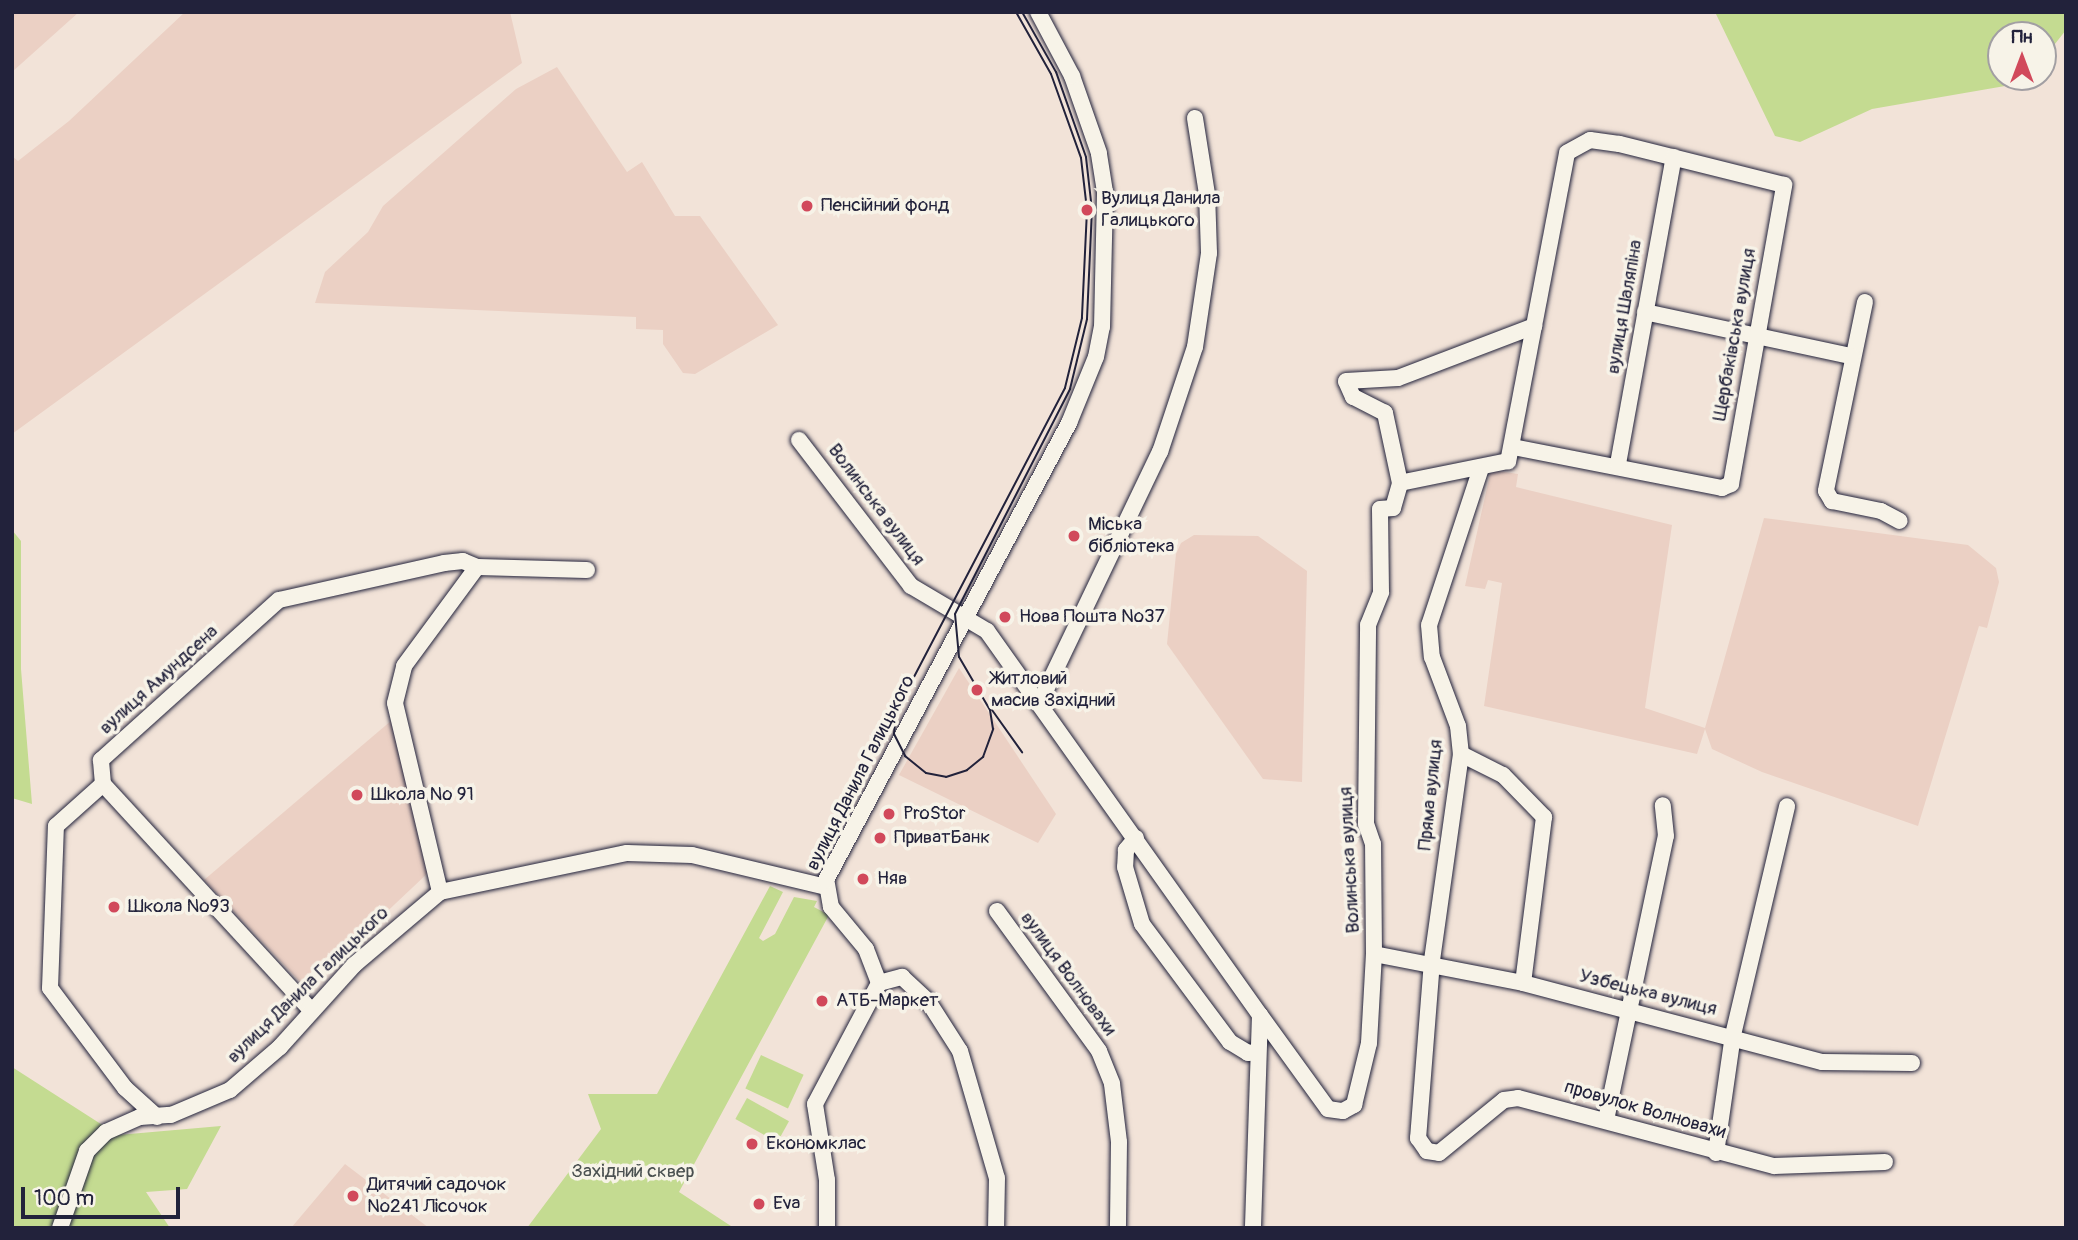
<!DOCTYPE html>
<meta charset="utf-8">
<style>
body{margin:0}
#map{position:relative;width:2078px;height:1240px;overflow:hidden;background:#f2e3d8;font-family:Pangolin,sans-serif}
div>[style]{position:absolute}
.built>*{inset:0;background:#ebd0c4}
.green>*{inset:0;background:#c4db91;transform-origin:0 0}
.roads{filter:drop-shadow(0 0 2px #22223b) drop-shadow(0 0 2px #22223b)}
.minor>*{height:16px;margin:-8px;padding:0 8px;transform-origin:8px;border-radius:8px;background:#f7f3e8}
.tram>*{height:2px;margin:-1px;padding:0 1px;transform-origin:1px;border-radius:1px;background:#22223b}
.dots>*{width:19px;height:19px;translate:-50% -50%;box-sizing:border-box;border:4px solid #f7f3e8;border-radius:50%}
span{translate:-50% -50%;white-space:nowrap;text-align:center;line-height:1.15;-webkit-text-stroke:7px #f7f3e8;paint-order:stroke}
.poi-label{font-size:19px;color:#22223b}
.left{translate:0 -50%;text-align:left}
.street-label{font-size:19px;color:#22223b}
.park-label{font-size:19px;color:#4a5050}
.frame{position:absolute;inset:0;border:14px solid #22223b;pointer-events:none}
.north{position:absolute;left:1987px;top:21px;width:70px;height:70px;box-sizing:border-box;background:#f7f3e8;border:2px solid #a29fa3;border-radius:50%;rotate:0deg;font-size:19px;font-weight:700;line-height:28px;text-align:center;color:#22223b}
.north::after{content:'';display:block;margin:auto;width:24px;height:32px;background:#d1495b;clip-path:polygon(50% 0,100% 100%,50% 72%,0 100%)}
.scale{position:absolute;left:21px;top:1187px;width:159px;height:32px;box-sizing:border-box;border:4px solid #22223b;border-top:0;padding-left:9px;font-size:21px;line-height:24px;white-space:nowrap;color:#22223b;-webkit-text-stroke:5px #f7f3e8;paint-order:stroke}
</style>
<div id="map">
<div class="built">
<i style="clip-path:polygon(12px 12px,79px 12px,12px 72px)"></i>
<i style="clip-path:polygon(185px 12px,510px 12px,522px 63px,12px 434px,12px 156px,18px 161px,69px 121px)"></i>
<i style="clip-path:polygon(557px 67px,627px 172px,642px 162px,675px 216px,700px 216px,778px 325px,695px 374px,683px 373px,663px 344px,663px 330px,636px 329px,636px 317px,315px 303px,325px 272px,368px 232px,383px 206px,516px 89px)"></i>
<i style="clip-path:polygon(1491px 470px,1518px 474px,1516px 487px,1672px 525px,1645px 708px,1705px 728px,1764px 518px,1968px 545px,1996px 568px,1999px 582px,1987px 628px,1979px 626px,1918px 826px,1762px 772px,1712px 749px,1705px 729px,1697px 754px,1484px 706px,1502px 583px,1488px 580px,1485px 589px,1465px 586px)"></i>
<i style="clip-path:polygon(1194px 535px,1258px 536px,1307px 571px,1302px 782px,1263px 779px,1167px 644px,1176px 554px,1181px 543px)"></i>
<i style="clip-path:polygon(959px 668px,1056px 814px,1038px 843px,899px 775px)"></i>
<i style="clip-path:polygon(392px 720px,430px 871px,306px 988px,204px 880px)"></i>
<i style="clip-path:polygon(345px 1164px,429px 1228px,291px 1228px)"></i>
</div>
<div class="green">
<i style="clip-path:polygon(1715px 12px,2066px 12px,2066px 30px,2043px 59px,2043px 35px,2001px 35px,2001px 77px,2018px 77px,2005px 86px,1872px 109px,1800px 142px,1775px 136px)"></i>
<i style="clip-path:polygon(12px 530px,21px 541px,21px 669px,32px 804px,12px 798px)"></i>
<i style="clip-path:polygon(770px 886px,783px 892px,759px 938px,763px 941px,775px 934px,794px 897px,817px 901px,814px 907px,829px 915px,679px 1192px,734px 1228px,527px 1228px,601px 1129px,588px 1094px,657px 1094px)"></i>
<i style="left:761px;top:1055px;width:47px;height:37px;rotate:25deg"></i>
<i style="clip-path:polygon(12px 1067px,118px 1135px,221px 1126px,187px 1189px,146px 1192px,170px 1228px,12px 1228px)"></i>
<i style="left:747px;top:1098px;width:48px;height:24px;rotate:29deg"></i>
</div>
<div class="roads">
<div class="minor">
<i style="left:1865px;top:302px;width:193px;rotate:101.7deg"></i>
<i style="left:1826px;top:491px;width:12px;rotate:59deg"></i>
<i style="left:1832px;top:501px;width:50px;rotate:11.5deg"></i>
<i style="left:1881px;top:511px;width:21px;rotate:28deg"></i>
<i style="left:1645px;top:312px;width:211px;rotate:12.1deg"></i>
<i style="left:799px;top:440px;width:184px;rotate:52.5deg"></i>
<i style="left:911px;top:586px;width:88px;rotate:30.6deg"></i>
<i style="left:987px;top:631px;width:471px;rotate:54.6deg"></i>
<i style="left:1260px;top:1015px;width:213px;rotate:91.9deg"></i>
<i style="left:1513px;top:447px;width:213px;rotate:11.1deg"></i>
<i style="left:1722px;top:488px;width:10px;rotate:-24deg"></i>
<i style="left:1731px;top:484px;width:304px;rotate:-79.9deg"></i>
<i style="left:1784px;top:185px;width:170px;rotate:-166deg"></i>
<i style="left:1619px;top:144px;width:29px;rotate:-172deg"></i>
<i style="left:1590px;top:140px;width:26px;rotate:151deg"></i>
<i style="left:1567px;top:153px;width:314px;rotate:100.8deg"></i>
<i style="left:1508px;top:461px;width:110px;rotate:168.5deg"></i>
<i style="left:1400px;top:483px;width:72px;rotate:-102.1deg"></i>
<i style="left:1385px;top:413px;width:36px;rotate:-153deg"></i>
<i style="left:1353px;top:397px;width:17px;rotate:-114deg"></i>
<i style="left:1346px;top:381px;width:52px;rotate:-3.3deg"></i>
<i style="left:1398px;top:378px;width:146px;rotate:-20.9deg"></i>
<i style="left:1618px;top:464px;width:312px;rotate:-79.7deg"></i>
<i style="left:1481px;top:468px;width:165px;rotate:108.3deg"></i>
<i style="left:1429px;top:625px;width:32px;rotate:85deg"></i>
<i style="left:1432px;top:657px;width:74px;rotate:69.4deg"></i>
<i style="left:1458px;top:726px;width:28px;rotate:84deg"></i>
<i style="left:1461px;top:754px;width:209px;rotate:98deg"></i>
<i style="left:1432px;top:961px;width:178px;rotate:94.5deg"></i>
<i style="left:1418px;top:1138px;width:16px;rotate:55deg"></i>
<i style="left:1427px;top:1151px;width:12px;rotate:9deg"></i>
<i style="left:1439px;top:1153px;width:84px;rotate:-39.2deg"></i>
<i style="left:1504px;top:1100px;width:14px;rotate:-8deg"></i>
<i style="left:1518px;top:1098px;width:265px;rotate:14.9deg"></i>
<i style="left:1774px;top:1166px;width:111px;rotate:-2.1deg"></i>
<i style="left:1039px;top:704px;width:280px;rotate:-64.4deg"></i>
<i style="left:1160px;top:452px;width:111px;rotate:-71.6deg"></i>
<i style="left:1195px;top:347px;width:95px;rotate:-81.5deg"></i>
<i style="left:1209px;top:253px;width:59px;rotate:-91.9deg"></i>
<i style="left:1207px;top:194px;width:77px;rotate:-99deg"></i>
<i style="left:1461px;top:754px;width:47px;rotate:26.6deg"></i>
<i style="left:1503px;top:775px;width:59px;rotate:45.7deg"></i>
<i style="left:1544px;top:817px;width:167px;rotate:97.2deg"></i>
<i style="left:103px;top:784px;width:307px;rotate:47.4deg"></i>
<i style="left:1136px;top:838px;width:16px;rotate:130deg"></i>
<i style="left:1126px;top:850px;width:17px;rotate:93deg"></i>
<i style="left:1125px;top:867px;width:59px;rotate:73.4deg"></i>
<i style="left:1142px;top:924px;width:147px;rotate:53.3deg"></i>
<i style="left:1230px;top:1042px;width:21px;rotate:31deg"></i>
<i style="left:1248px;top:1053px;width:10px;rotate:-6deg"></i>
<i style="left:440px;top:892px;width:194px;rotate:-103.4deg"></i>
<i style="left:395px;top:703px;width:38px;rotate:-76deg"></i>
<i style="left:404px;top:666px;width:123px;rotate:-53.6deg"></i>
<i style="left:477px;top:567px;width:110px;rotate:1.6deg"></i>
<i style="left:997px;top:911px;width:173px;rotate:53.9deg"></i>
<i style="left:1099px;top:1051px;width:35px;rotate:68deg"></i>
<i style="left:1112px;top:1084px;width:58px;rotate:83.1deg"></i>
<i style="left:1119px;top:1142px;width:86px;rotate:90.7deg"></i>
<i style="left:1374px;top:954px;width:152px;rotate:11deg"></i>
<i style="left:1523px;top:983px;width:309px;rotate:14.8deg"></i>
<i style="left:1822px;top:1062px;width:90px;rotate:0.6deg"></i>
<i style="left:879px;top:983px;width:24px;rotate:-15deg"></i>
<i style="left:902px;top:977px;width:35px;rotate:43deg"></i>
<i style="left:928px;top:1001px;width:59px;rotate:57.4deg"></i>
<i style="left:960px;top:1051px;width:132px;rotate:73.8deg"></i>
<i style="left:997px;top:1178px;width:50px;rotate:91.1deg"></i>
<i style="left:1260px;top:1015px;width:116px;rotate:54.1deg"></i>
<i style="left:1328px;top:1109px;width:15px;rotate:8deg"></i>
<i style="left:1343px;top:1111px;width:13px;rotate:-29deg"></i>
<i style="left:1354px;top:1105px;width:64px;rotate:-76.4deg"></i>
<i style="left:1369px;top:1043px;width:89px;rotate:-86.8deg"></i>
<i style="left:1374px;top:954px;width:110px;rotate:-90.5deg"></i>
<i style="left:1373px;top:844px;width:21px;rotate:-109deg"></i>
<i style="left:1366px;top:824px;width:199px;rotate:-89.4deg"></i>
<i style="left:1368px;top:625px;width:35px;rotate:-68deg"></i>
<i style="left:1381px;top:592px;width:83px;rotate:-90.7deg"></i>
<i style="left:1380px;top:509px;width:13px;rotate:-4deg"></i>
<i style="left:1393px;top:508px;width:26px;rotate:-74deg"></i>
<i style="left:157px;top:1117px;width:43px;rotate:-137.8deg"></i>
<i style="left:125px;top:1088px;width:125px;rotate:-126.9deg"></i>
<i style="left:50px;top:988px;width:162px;rotate:-87.9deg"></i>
<i style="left:56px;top:826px;width:63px;rotate:-41.8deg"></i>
<i style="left:103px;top:784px;width:24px;rotate:-95deg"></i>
<i style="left:101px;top:760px;width:239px;rotate:-42deg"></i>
<i style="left:279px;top:600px;width:169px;rotate:-12.6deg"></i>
<i style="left:444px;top:563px;width:19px;rotate:-6deg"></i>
<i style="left:463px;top:561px;width:15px;rotate:23deg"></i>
<i style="left:1606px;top:1120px;width:290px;rotate:-78.1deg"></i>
<i style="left:1666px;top:836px;width:31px;rotate:-96deg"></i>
<i style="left:1716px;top:1153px;width:119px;rotate:-81.8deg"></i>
<i style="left:1733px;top:1035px;width:235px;rotate:-76.7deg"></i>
<i style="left:60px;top:1228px;width:82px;rotate:-70.7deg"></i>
<i style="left:87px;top:1151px;width:27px;rotate:-45deg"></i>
<i style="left:106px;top:1132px;width:37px;rotate:-24deg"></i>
<i style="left:140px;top:1117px;width:31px;rotate:-4deg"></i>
<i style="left:171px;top:1115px;width:64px;rotate:-23deg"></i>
<i style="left:230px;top:1090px;width:66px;rotate:-40.7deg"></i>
<i style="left:280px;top:1047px;width:110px;rotate:-47.9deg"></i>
<i style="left:354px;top:965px;width:113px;rotate:-40.3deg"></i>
<i style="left:440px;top:892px;width:191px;rotate:-11.8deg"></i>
<i style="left:627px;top:853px;width:65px;rotate:1.8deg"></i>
<i style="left:692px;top:855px;width:138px;rotate:13.4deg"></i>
<i style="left:827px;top:1228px;width:48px;rotate:-90deg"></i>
<i style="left:827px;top:1180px;width:77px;rotate:-99deg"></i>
<i style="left:815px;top:1104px;width:137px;rotate:-62.1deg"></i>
<i style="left:879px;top:983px;width:36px;rotate:-111deg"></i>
<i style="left:866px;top:949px;width:55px;rotate:-129.8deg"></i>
<i style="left:831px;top:907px;width:27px;rotate:-100deg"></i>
<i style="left:826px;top:880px;width:518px;rotate:-62deg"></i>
<i style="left:1069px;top:423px;width:71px;rotate:-67.8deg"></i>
<i style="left:1096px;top:357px;width:31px;rotate:-79deg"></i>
<i style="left:1102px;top:327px;width:135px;rotate:-88.7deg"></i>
<i style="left:1105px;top:192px;width:39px;rotate:-99deg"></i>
<i style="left:1099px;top:153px;width:82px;rotate:-109.3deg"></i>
<i style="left:1072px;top:76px;width:72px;rotate:-118deg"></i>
</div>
</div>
<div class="tram">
<i style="left:1016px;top:12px;width:71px;rotate:60.6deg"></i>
<i style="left:1051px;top:74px;width:89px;rotate:70.3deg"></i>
<i style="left:1081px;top:158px;width:52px;rotate:83.4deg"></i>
<i style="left:1087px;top:210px;width:108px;rotate:92.7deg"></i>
<i style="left:1082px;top:318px;width:72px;rotate:103.7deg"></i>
<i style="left:1065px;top:388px;width:365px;rotate:117.6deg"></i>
<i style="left:896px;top:711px;width:23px;rotate:95deg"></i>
<i style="left:894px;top:734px;width:25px;rotate:63deg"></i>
<i style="left:905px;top:756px;width:27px;rotate:39deg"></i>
<i style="left:926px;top:773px;width:20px;rotate:11deg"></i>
<i style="left:946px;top:777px;width:22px;rotate:-18deg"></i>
<i style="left:967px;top:770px;width:21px;rotate:-39deg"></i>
<i style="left:983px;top:757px;width:30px;rotate:-70deg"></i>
<i style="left:993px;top:729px;width:19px;rotate:-99deg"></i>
<i style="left:990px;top:710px;width:61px;rotate:-120.3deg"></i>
<i style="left:959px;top:657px;width:43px;rotate:-95.3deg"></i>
<i style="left:955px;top:614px;width:253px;rotate:-62.9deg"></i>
<i style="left:1070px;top:389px;width:72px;rotate:-76.3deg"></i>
<i style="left:1087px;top:319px;width:109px;rotate:-87.4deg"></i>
<i style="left:1092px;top:210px;width:53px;rotate:-96.5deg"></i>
<i style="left:1086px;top:157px;width:90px;rotate:-109.4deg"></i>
<i style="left:1056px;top:72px;width:69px;rotate:-119.5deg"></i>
<i style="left:992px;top:710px;width:52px;rotate:54.5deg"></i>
</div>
<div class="dots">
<i style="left:807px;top:206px;background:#d1495b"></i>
<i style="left:1087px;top:210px;background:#d1495b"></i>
<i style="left:1074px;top:536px;background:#d1495b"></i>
<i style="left:1005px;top:617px;background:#d1495b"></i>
<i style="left:977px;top:690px;background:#d1495b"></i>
<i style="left:357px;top:795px;background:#d1495b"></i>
<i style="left:889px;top:814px;background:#d1495b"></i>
<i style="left:880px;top:838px;background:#d1495b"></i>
<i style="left:863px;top:879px;background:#d1495b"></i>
<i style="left:114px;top:907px;background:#d1495b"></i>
<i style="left:822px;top:1001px;background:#d1495b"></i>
<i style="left:752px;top:1144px;background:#d1495b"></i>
<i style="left:353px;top:1196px;background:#d1495b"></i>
<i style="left:759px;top:1204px;background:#d1495b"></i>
</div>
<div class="poi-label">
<span class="left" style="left:1101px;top:210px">Вулиця Данила<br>Галицького</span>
<span class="left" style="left:821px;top:206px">Пенсійний фонд</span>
<span class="left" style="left:1088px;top:536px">Міська<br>бібліотека</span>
<span class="left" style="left:1019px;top:617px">Нова Пошта №37</span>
<span class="left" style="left:991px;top:690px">Житловий<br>масив Західний</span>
<span class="left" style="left:371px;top:795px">Школа № 91</span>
<span class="left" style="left:903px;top:814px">ProStor</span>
<span class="left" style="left:894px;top:838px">ПриватБанк</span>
<span class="left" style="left:877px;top:879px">Няв</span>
<span class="left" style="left:128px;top:907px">Школа №93</span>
<span class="left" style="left:836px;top:1001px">АТБ-Маркет</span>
<span class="left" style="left:766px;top:1144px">Економклас</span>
<span class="left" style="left:367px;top:1196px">Дитячий садочок<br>№241 Лісочок</span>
<span class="left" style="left:773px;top:1204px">Eva</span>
</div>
<div class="street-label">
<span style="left:1625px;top:307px;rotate:-80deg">вулиця Шаляпіна</span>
<span style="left:1735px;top:335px;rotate:-80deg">Щербаківська вулиця</span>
<span style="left:876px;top:505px;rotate:53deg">Волинська вулиця</span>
<span style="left:159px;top:680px;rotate:-42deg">вулиця Амундсена</span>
<span style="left:861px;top:773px;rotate:-63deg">вулиця Данила Галицького</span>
<span style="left:1431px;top:795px;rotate:-84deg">Пряма вулиця</span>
<span style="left:1350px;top:860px;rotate:-93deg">Волинська вулиця</span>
<span style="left:1068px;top:974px;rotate:54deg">вулиця Волновахи</span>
<span style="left:308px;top:985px;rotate:-44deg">вулиця Данила Галицького</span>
<span style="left:1648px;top:993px;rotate:14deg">Узбецька вулиця</span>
<span style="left:1645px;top:1110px;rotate:16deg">провулок Волновахи</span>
</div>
<div class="park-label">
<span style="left:633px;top:1172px">Західний сквер</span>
</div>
<div class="frame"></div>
<div class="north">Пн</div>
<div class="scale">100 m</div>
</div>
